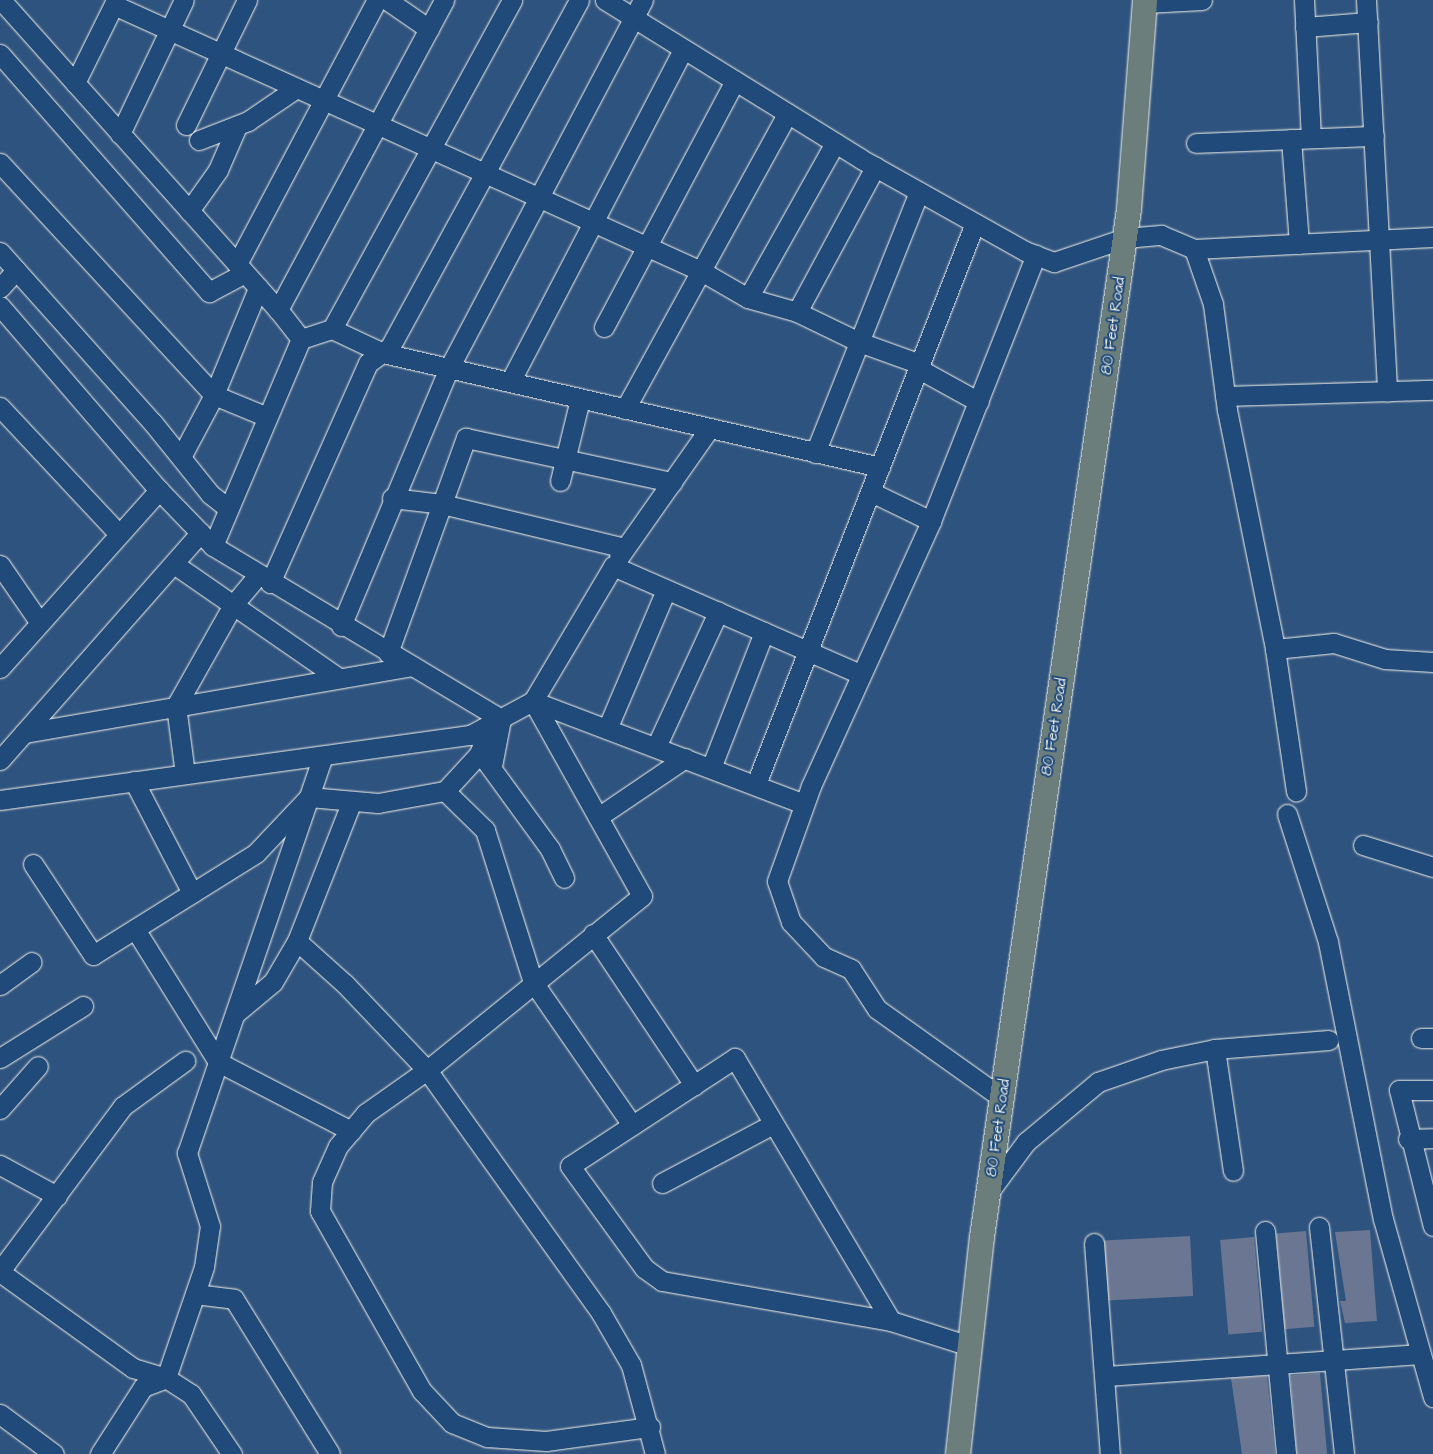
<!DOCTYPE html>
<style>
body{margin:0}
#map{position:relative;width:1433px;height:1454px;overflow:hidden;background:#2e537f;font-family:"Architects Daughter",sans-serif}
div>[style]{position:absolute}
.building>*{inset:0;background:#6b7692;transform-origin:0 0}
.roads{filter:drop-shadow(0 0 1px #f4f1e8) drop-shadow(0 0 1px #f4f1e8)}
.minor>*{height:19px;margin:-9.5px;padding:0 9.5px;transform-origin:9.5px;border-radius:9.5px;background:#1f4a7a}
.major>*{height:24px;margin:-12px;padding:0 12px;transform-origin:12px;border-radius:12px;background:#6c7e7c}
span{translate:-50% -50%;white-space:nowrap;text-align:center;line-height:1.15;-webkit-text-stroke:4px #1f4a7a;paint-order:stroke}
.street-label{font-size:15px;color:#f4f1e8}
</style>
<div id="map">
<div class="building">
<i style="clip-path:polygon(1370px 1230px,1377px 1321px,1345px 1323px,1340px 1301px,1346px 1301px,1335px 1232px)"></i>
<i style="left:1306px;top:1231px;width:96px;height:30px;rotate:85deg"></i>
<i style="left:1190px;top:1236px;width:60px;height:86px;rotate:87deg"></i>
<i style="left:1254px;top:1237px;width:95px;height:34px;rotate:85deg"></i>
<i style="left:1320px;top:1373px;width:81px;height:30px;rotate:85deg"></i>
<i style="clip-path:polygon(1267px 1376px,1275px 1454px,1242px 1454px,1231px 1378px)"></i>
</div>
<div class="roads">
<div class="minor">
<i style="left:1px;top:0;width:416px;rotate:48.2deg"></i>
<i style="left:387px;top:0;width:51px;rotate:34.6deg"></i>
<i style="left:605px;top:0;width:301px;rotate:31.8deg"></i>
<i style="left:861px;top:159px;width:188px;rotate:29.3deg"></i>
<i style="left:1025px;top:251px;width:31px;rotate:21deg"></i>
<i style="left:1054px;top:262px;width:75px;rotate:-18.7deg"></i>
<i style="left:1125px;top:238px;width:36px;rotate:-5deg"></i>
<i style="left:1161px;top:235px;width:36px;rotate:23deg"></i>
<i style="left:1194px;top:249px;width:58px;rotate:70.9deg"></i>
<i style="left:1213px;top:304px;width:107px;rotate:82.5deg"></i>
<i style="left:1227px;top:410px;width:244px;rotate:78.6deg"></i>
<i style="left:1275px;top:649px;width:144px;rotate:81.6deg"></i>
<i style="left:1304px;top:0;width:138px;rotate:87.1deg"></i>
<i style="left:1366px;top:0;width:392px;rotate:86.9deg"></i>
<i style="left:1145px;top:3px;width:57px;rotate:-3deg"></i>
<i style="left:114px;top:5px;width:644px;rotate:24.38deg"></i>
<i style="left:701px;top:271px;width:54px;rotate:29.9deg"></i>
<i style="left:748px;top:298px;width:51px;rotate:15.9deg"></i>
<i style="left:797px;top:312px;width:69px;rotate:25.8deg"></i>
<i style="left:859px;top:342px;width:65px;rotate:19.8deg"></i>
<i style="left:920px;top:364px;width:5px;rotate:101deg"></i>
<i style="left:919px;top:369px;width:68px;rotate:28.8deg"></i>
<i style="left:1305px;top:27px;width:63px;rotate:-4.5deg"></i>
<i style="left:0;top:54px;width:317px;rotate:48.7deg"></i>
<i style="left:209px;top:292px;width:40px;rotate:-28deg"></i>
<i style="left:75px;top:83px;width:93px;rotate:-63.7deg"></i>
<i style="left:186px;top:125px;width:139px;rotate:-64deg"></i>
<i style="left:120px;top:134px;width:148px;rotate:-64.5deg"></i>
<i style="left:1291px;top:139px;width:105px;rotate:85.6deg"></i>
<i style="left:199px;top:140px;width:53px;rotate:-21.2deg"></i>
<i style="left:248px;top:121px;width:57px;rotate:-34.2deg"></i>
<i style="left:1196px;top:143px;width:178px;rotate:-2.3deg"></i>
<i style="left:0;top:163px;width:316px;rotate:47.3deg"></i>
<i style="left:214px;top:395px;width:57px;rotate:22.5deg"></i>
<i style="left:189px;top:211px;width:50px;rotate:-54.7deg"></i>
<i style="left:218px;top:170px;width:48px;rotate:-66.6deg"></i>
<i style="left:1194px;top:249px;width:239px;rotate:-2.9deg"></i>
<i style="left:0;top:252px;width:229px;rotate:48.2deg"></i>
<i style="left:153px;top:423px;width:91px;rotate:51.2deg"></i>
<i style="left:210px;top:494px;width:23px;rotate:38deg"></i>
<i style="left:237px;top:264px;width:299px;rotate:-62.1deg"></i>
<i style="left:0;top:288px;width:24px;rotate:-48deg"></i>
<i style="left:748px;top:298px;width:178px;rotate:-60.7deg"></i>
<i style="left:0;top:306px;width:243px;rotate:49.2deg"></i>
<i style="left:159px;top:490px;width:78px;rotate:46deg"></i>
<i style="left:213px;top:546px;width:336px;rotate:31deg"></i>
<i style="left:501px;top:719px;width:48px;rotate:100.8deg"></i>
<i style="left:797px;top:312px;width:165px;rotate:-61.7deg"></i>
<i style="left:604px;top:327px;width:279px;rotate:-62deg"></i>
<i style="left:332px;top:329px;width:375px;rotate:-61.3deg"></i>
<i style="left:301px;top:339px;width:33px;rotate:-18deg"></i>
<i style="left:332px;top:329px;width:56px;rotate:25.2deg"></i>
<i style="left:383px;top:353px;width:510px;rotate:12.92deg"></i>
<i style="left:510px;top:382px;width:375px;rotate:-62.5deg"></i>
<i style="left:1225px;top:396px;width:208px;rotate:-1.7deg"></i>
<i style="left:0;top:407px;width:174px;rotate:46.9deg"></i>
<i style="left:625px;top:409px;width:337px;rotate:-61.2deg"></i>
<i style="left:815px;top:453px;width:281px;rotate:-68.3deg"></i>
<i style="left:181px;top:457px;width:70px;rotate:-62deg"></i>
<i style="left:214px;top:395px;width:116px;rotate:-67.6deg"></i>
<i style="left:560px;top:481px;width:84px;rotate:-76.3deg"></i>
<i style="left:871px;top:492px;width:67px;rotate:25.8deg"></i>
<i style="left:392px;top:498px;width:50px;rotate:6.8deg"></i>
<i style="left:442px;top:504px;width:188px;rotate:13.5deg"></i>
<i style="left:213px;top:546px;width:225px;rotate:-67deg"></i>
<i style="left:301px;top:339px;width:37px;rotate:-128deg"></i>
<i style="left:278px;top:310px;width:352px;rotate:-61.8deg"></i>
<i style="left:619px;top:557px;width:156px;rotate:-54.9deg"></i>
<i style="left:174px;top:564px;width:198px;rotate:34.7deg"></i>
<i style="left:0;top:565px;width:70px;rotate:55.4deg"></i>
<i style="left:270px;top:583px;width:241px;rotate:-66deg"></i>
<i style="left:368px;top:363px;width:27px;rotate:-36deg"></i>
<i style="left:390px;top:347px;width:395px;rotate:-61.4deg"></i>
<i style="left:341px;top:626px;width:280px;rotate:-67.3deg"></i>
<i style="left:449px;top:368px;width:416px;rotate:-62.2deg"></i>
<i style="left:1275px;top:649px;width:59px;rotate:-5.8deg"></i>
<i style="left:1334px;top:643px;width:53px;rotate:17.4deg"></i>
<i style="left:1385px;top:659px;width:48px;rotate:3.6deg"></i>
<i style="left:388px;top:653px;width:229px;rotate:-70.1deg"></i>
<i style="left:466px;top:438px;width:211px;rotate:12.1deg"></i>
<i style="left:0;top:668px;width:239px;rotate:-48.2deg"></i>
<i style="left:607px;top:729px;width:151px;rotate:-67deg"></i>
<i style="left:24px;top:733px;width:394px;rotate:-9.8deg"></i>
<i style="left:656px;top:747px;width:149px;rotate:-65.3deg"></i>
<i style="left:483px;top:757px;width:114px;rotate:53.9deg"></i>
<i style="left:550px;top:849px;width:32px;rotate:64deg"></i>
<i style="left:0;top:760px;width:303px;rotate:-48.6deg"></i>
<i style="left:711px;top:768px;width:146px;rotate:-68.7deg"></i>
<i style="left:185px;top:774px;width:69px;rotate:-97.5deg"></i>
<i style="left:176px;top:706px;width:116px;rotate:-60.6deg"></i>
<i style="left:233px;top:605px;width:39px;rotate:-50deg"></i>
<i style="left:134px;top:781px;width:126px;rotate:62.6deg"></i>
<i style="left:756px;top:784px;width:602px;rotate:-68.68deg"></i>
<i style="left:445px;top:791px;width:56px;rotate:44.3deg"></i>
<i style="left:485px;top:830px;width:159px;rotate:72.5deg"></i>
<i style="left:533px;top:982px;width:174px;rotate:55.3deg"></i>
<i style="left:0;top:800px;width:474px;rotate:-7.9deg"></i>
<i style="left:470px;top:735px;width:72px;rotate:-28.4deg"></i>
<i style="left:533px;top:701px;width:223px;rotate:60.8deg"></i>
<i style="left:642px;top:896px;width:277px;rotate:141deg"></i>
<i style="left:427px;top:1070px;width:75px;rotate:144.8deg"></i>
<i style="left:366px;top:1113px;width:43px;rotate:130.3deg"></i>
<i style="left:338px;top:1146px;width:39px;rotate:114deg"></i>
<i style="left:322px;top:1182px;width:29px;rotate:94deg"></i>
<i style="left:320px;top:1211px;width:207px;rotate:60.5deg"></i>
<i style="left:422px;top:1391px;width:44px;rotate:46.8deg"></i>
<i style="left:452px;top:1423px;width:38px;rotate:22deg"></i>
<i style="left:487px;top:1437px;width:59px;rotate:3.9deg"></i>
<i style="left:546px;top:1441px;width:105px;rotate:-7.7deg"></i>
<i style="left:804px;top:804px;width:290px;rotate:-159.2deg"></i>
<i style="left:533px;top:701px;width:157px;rotate:-59.3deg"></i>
<i style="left:613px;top:566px;width:270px;rotate:23.6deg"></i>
<i style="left:1287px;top:814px;width:134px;rotate:72.2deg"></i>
<i style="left:1328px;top:942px;width:282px;rotate:78.8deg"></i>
<i style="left:1383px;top:1219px;width:185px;rotate:74.3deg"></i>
<i style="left:598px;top:817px;width:105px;rotate:-34.1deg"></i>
<i style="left:1363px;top:845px;width:73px;rotate:17.4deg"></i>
<i style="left:33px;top:864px;width:109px;rotate:56.6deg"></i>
<i style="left:93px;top:955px;width:192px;rotate:-32deg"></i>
<i style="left:256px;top:853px;width:77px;rotate:-46.6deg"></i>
<i style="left:309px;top:797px;width:69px;rotate:5deg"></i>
<i style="left:378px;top:803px;width:68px;rotate:-10.2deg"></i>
<i style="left:445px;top:791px;width:50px;rotate:-47.4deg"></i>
<i style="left:479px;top:754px;width:31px;rotate:-69deg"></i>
<i style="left:135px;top:929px;width:157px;rotate:58deg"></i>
<i style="left:218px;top:1062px;width:150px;rotate:27.4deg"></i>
<i style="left:593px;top:934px;width:182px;rotate:56.2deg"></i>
<i style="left:297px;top:941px;width:64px;rotate:41.9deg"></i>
<i style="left:345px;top:984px;width:119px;rotate:46.4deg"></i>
<i style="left:427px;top:1070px;width:299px;rotate:54.4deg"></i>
<i style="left:601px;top:1313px;width:60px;rotate:60deg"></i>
<i style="left:631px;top:1365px;width:92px;rotate:74.9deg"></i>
<i style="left:0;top:985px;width:39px;rotate:-36deg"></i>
<i style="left:236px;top:1013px;width:48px;rotate:-40deg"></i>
<i style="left:273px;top:982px;width:48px;rotate:-59.7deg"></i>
<i style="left:297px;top:941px;width:150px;rotate:-68.6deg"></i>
<i style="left:1421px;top:1038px;width:12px"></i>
<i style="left:1215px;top:1049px;width:123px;rotate:81.6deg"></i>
<i style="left:0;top:1058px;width:98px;rotate:-32.1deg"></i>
<i style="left:1433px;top:1090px;width:34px;rotate:180deg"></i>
<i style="left:1399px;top:1090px;width:140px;rotate:76deg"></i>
<i style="left:1002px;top:1098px;width:153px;rotate:-144.5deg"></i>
<i style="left:877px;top:1009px;width:48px;rotate:-123deg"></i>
<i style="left:851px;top:969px;width:30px;rotate:-156deg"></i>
<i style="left:824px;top:957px;width:48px;rotate:-133.3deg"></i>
<i style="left:791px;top:922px;width:43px;rotate:-108.9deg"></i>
<i style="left:777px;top:881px;width:101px;rotate:-70.3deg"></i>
<i style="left:811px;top:786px;width:291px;rotate:-65.6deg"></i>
<i style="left:931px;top:521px;width:286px;rotate:-68.5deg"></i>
<i style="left:0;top:1109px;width:57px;rotate:-48.5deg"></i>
<i style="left:1408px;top:1139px;width:25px;rotate:-2deg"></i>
<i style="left:0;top:1165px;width:65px;rotate:28.5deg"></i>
<i style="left:662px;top:1183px;width:126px;rotate:-28deg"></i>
<i style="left:988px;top:1193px;width:64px;rotate:-53.3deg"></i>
<i style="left:1026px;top:1142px;width:94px;rotate:-39.8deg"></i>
<i style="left:1098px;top:1082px;width:67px;rotate:-19.2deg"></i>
<i style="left:1161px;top:1060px;width:55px;rotate:-11.5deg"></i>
<i style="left:1215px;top:1049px;width:114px;rotate:-4.5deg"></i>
<i style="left:1319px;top:1227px;width:228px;rotate:83.7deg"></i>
<i style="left:1265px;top:1231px;width:224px;rotate:84.6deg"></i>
<i style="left:1094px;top:1243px;width:212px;rotate:85.7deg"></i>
<i style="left:0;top:1271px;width:206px;rotate:-53.3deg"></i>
<i style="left:123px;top:1106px;width:77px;rotate:-36deg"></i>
<i style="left:0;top:1272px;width:164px;rotate:35.8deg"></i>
<i style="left:133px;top:1368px;width:34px;rotate:17deg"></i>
<i style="left:166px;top:1378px;width:117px;rotate:-71.1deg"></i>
<i style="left:204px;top:1267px;width:41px;rotate:-81.7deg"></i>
<i style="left:210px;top:1226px;width:77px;rotate:-107.5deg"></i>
<i style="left:187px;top:1153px;width:416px;rotate:-71.1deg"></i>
<i style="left:195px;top:1294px;width:39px;rotate:7deg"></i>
<i style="left:234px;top:1299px;width:182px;rotate:58.2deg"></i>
<i style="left:891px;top:1321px;width:306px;rotate:-120.7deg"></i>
<i style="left:735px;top:1058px;width:197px;rotate:146.8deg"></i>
<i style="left:570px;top:1166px;width:126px;rotate:54deg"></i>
<i style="left:644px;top:1268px;width:22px;rotate:36deg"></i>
<i style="left:662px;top:1281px;width:232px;rotate:9.9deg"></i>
<i style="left:891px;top:1321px;width:83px;rotate:17.6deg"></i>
<i style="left:1105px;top:1376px;width:314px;rotate:-4deg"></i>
<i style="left:0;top:1414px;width:67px;rotate:36.5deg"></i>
<i style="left:100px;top:1454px;width:80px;rotate:-57.3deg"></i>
<i style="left:143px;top:1387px;width:25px;rotate:-21deg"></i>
<i style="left:166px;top:1378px;width:30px;rotate:33deg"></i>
<i style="left:191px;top:1394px;width:73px;rotate:55.7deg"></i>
</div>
<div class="major">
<i style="left:958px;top:1454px;width:218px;rotate:-83.7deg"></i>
<i style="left:982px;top:1237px;width:1038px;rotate:-81.86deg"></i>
<i style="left:1129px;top:209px;width:210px;rotate:-85.6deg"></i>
</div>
</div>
<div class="street-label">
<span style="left:1113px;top:326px;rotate:-82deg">80 Feet Road</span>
<span style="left:1054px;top:727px;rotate:-81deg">80 Feet Road</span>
<span style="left:998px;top:1128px;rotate:-82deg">80 Feet Road</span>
</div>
</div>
